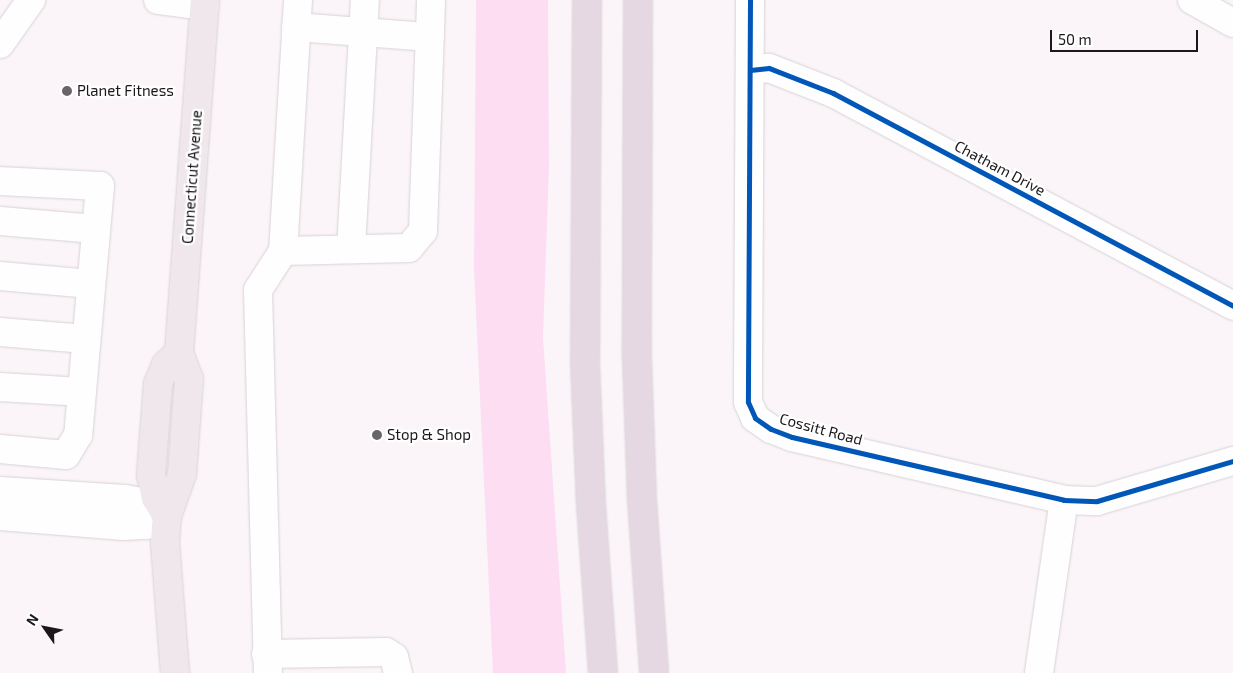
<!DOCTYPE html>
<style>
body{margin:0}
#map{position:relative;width:1233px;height:673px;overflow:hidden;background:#fbf5f9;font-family:"Exo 2",sans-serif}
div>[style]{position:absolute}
.green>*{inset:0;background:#fcddf1}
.roads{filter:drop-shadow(0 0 1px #d7d2d5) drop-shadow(0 0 1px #d7d2d5)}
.minor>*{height:28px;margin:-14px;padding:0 14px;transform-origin:14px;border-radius:14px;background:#fefefe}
.major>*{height:28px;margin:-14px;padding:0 14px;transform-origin:14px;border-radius:14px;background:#f0e7ed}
.highway>*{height:28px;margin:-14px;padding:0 14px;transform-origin:14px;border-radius:14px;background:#e6d8e2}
.cycleway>*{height:5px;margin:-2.5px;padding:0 2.5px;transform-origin:2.5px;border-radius:2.5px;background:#0057b8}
.dots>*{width:14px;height:14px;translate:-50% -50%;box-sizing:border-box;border:2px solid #fff;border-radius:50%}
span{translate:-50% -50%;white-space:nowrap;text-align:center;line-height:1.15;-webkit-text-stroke:4.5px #fff;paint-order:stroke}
.poi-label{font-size:15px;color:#1c181a}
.left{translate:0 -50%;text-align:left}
.street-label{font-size:15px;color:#1c181a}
.north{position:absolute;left:20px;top:603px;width:50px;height:50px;-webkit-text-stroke:4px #fff;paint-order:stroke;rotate:303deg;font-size:14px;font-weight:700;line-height:20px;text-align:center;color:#1c181a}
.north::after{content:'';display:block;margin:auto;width:18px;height:22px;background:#1c181a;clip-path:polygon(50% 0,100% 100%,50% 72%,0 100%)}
.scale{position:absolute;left:1050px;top:30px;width:148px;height:22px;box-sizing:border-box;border:2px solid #1c181a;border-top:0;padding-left:6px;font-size:15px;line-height:18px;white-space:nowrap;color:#1c181a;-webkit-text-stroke:4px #fff;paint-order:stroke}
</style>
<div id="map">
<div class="green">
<i style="clip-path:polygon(476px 0,548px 0,549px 165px,543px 338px,566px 673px,493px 673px,474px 269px)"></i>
</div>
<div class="roads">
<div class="minor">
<i style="left:158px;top:0;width:47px;rotate:7.3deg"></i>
<i style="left:298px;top:0;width:251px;rotate:93.4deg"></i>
<i style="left:283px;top:251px;width:126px;rotate:-1.4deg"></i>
<i style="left:409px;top:248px;width:22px;rotate:-51deg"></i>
<i style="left:423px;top:231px;width:231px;rotate:-88deg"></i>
<i style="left:750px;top:0;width:402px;rotate:90.3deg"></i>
<i style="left:748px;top:402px;width:17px;rotate:66deg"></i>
<i style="left:755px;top:418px;width:19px;rotate:35deg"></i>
<i style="left:771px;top:429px;width:22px;rotate:21deg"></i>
<i style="left:792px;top:437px;width:279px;rotate:13deg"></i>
<i style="left:1064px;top:500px;width:33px;rotate:2deg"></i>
<i style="left:1097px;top:501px;width:142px;rotate:-16.4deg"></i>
<i style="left:1192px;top:0;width:47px;rotate:29.3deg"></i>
<i style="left:296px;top:27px;width:134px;rotate:4.3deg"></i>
<i style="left:0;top:44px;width:54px;rotate:-54.8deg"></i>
<i style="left:750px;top:70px;width:19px;rotate:-6deg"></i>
<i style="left:769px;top:68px;width:69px;rotate:21.3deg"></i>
<i style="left:833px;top:93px;width:453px;rotate:28deg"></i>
<i style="left:0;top:181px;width:100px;rotate:2.9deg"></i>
<i style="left:100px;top:186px;width:250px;rotate:95deg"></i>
<i style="left:78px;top:435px;width:23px;rotate:121deg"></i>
<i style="left:66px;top:455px;width:66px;rotate:-174.8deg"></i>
<i style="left:0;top:221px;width:96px;rotate:4.8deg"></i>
<i style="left:351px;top:249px;width:249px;rotate:-86.8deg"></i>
<i style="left:0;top:276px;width:91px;rotate:5deg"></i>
<i style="left:0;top:332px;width:86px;rotate:4.7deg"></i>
<i style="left:0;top:387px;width:82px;rotate:3.5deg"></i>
<i style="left:0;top:491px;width:125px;rotate:3.7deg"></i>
<i style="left:125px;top:499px;width:22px;rotate:10deg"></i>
<i style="left:147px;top:503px;width:24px;rotate:33deg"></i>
<i style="left:0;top:516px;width:124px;rotate:4.6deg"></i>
<i style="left:124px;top:526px;width:22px;rotate:-3deg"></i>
<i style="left:146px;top:525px;width:23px;rotate:-23deg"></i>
<i style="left:266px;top:654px;width:120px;rotate:-1deg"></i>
<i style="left:386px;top:652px;width:9px;rotate:32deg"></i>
<i style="left:394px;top:657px;width:16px;rotate:76deg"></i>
<i style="left:268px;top:673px;width:383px;rotate:-91.5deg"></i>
<i style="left:258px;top:290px;width:46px;rotate:-57.3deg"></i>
<i style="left:1039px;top:673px;width:175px;rotate:-81.8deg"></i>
</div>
<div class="major">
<i style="left:167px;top:516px;width:21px;rotate:-121deg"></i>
<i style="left:156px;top:498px;width:24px;rotate:-102deg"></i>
<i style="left:151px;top:475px;width:91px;rotate:-85.6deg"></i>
<i style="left:158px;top:384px;width:21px;rotate:-67deg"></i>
<i style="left:166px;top:365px;width:18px;rotate:-43deg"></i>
<i style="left:175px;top:673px;width:131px;rotate:-94.4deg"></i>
<i style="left:165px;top:542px;width:26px;rotate:-86deg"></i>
<i style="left:167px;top:516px;width:45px;rotate:-70.3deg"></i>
<i style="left:182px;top:474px;width:95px;rotate:-85.8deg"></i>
<i style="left:189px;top:379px;width:28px;rotate:-111deg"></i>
<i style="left:179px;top:353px;width:354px;rotate:-85.8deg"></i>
</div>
<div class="highway">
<i style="left:587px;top:0;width:362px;rotate:90.3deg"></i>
<i style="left:585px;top:362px;width:143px;rotate:87.6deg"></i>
<i style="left:591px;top:505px;width:168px;rotate:85.9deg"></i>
<i style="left:638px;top:0;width:358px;rotate:90.2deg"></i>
<i style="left:637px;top:358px;width:142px;rotate:88deg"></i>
<i style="left:642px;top:500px;width:173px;rotate:86deg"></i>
</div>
</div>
<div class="cycleway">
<i style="left:750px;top:0;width:402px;rotate:90.3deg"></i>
<i style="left:748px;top:402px;width:17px;rotate:66deg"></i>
<i style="left:755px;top:418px;width:19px;rotate:35deg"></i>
<i style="left:771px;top:429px;width:22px;rotate:21deg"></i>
<i style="left:792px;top:437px;width:279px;rotate:13deg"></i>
<i style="left:1064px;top:500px;width:33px;rotate:2deg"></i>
<i style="left:1097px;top:501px;width:142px;rotate:-16.4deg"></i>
<i style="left:750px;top:70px;width:19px;rotate:-6deg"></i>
<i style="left:769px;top:68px;width:69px;rotate:21.3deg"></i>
<i style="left:833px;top:93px;width:453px;rotate:28deg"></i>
</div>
<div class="dots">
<i style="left:67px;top:91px;background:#6a6568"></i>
<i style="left:377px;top:435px;background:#6a6568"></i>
</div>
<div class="poi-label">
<span class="left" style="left:77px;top:91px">Planet Fitness</span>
<span class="left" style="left:387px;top:435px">Stop &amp; Shop</span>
</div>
<div class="street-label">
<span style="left:1000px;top:168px;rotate:28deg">Chatham Drive</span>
<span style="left:192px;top:177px;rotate:-86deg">Connecticut Avenue</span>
<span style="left:821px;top:429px;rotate:15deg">Cossitt Road</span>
</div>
<div class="north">N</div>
<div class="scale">50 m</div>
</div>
